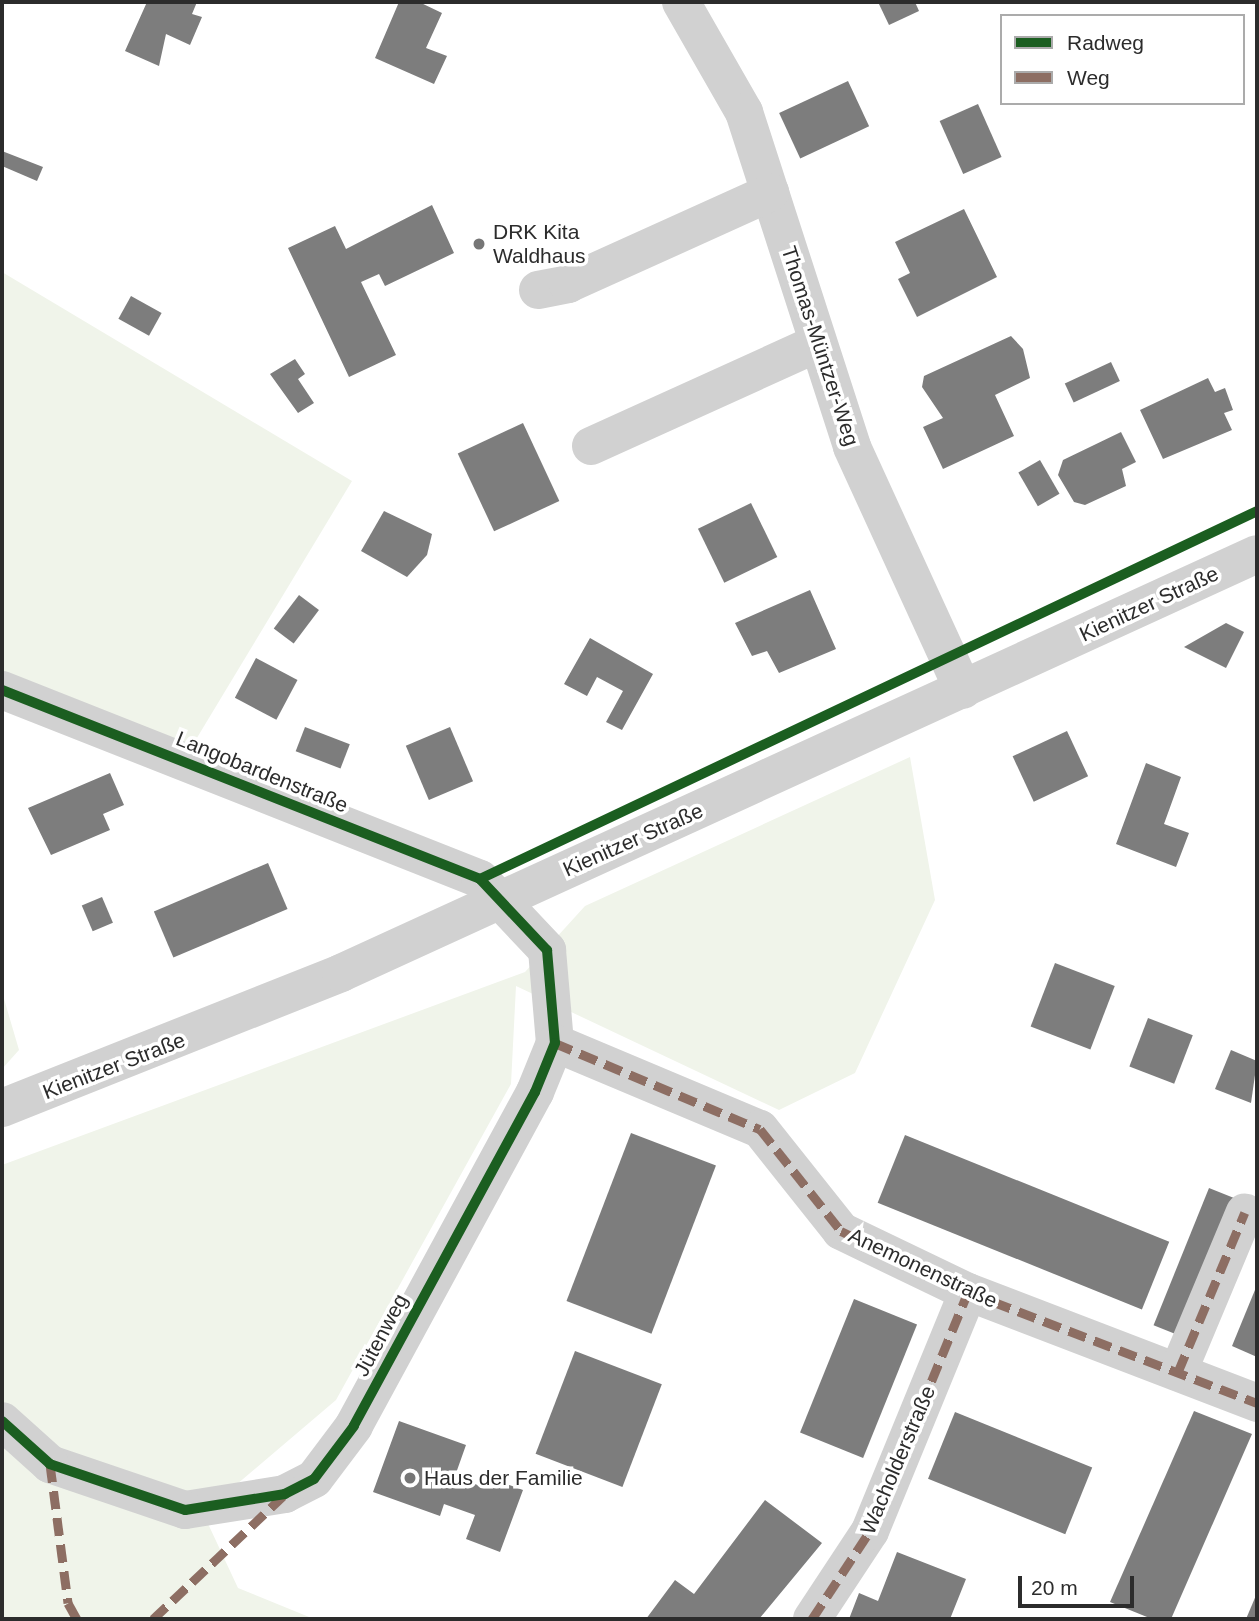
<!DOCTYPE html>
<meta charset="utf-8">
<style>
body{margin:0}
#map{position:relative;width:1259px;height:1621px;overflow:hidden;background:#fff;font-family:Arial,sans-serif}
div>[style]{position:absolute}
.green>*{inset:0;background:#f0f4ea}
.building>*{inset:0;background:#7d7d7d;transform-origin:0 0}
.minor>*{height:38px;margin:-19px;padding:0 19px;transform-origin:19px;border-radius:19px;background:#d1d1d1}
.quiet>*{height:9px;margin-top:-4.5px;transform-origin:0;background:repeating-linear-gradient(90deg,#8d6e63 0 18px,transparent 0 27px)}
.cycleway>*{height:10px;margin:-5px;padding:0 5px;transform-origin:5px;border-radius:5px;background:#1b5e20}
.dots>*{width:19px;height:19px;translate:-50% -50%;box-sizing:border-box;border:4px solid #fff;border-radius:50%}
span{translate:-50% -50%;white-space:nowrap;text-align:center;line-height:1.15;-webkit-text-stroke:7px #fff;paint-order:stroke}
.poi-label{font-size:21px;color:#2c2c2c}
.left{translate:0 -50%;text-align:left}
.street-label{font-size:21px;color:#2c2c2c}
.frame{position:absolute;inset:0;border:4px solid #2c2c2c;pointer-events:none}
.legend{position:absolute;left:1000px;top:14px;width:245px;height:91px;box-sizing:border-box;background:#fff;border:2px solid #ababab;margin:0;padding:9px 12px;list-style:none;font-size:21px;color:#2c2c2c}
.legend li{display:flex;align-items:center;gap:14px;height:35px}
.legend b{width:35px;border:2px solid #ababab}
.scale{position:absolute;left:1018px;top:1576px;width:116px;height:32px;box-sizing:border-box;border:4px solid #2c2c2c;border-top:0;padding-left:9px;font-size:21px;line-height:24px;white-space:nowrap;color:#2c2c2c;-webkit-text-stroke:5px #fff;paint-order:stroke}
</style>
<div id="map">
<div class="green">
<i style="clip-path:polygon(2px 272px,352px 481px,183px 761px,2px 690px)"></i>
<i style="clip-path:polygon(910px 757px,935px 900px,855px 1073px,779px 1110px,516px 986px,511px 1084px,336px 1400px,203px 1513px,238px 1588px,314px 1619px,2px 1619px,2px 1165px,525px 972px,585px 906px)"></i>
<i style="clip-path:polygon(2px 992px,19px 1050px,2px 1069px)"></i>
</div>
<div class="building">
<i style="clip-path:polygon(147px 2px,197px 2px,192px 14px,202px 17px,190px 45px,166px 34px,159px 66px,125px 51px)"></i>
<i style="clip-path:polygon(399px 2px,419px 2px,442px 13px,426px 48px,447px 56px,434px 84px,375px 58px)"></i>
<i style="clip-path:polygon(878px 2px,915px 2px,919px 11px,889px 25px)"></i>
<i style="left:848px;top:81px;width:50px;height:76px;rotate:65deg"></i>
<i style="left:978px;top:104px;width:58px;height:42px;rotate:66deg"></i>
<i style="clip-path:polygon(2px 151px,43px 167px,37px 181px,2px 166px)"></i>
<i style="clip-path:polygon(432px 205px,454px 253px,385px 286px,379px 274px,361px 282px,396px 355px,349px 377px,288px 248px,335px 226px,346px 249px)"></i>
<i style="clip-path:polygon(964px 209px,997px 277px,917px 317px,898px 279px,910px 273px,895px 242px)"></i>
<i style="left:131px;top:296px;width:35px;height:26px;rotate:29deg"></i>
<i style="clip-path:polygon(1011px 336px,1023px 349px,1030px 378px,995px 395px,1014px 436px,943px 469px,923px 427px,943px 418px,922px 387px,924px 376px)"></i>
<i style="clip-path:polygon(295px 359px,305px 374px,298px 379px,314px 403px,298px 413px,270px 374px)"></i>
<i style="left:1111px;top:362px;width:21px;height:51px;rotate:65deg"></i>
<i style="clip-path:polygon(1208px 378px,1215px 392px,1225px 388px,1233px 410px,1224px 413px,1232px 430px,1163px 459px,1140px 410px)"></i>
<i style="left:523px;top:423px;width:86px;height:72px;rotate:65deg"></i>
<i style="clip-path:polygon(1121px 432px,1136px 462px,1122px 469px,1126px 486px,1085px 505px,1074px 502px,1058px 475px,1063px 460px)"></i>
<i style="left:1040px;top:460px;width:39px;height:25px;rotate:60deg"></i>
<i style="left:751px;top:503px;width:60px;height:59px;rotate:64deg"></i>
<i style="clip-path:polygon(384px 511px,432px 534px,427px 555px,407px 577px,361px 551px)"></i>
<i style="clip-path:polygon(810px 590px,836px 649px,779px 673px,767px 651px,752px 656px,735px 623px)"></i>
<i style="left:299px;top:595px;width:25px;height:42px;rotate:37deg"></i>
<i style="clip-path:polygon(1226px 623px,1244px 632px,1226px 668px,1184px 647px)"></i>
<i style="clip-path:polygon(590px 638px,653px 674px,622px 730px,606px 722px,623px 691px,597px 677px,587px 696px,564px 684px)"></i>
<i style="left:256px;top:658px;width:47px;height:45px;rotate:28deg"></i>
<i style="left:305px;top:727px;width:48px;height:26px;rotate:21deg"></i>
<i style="left:450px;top:727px;width:59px;height:48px;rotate:67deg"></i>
<i style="left:1067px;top:731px;width:50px;height:60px;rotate:65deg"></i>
<i style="clip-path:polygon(1146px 763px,1181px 777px,1164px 824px,1189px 833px,1176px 867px,1116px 844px)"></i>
<i style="clip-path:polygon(110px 773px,124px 805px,103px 814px,110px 830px,51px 855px,28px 808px)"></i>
<i style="left:268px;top:863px;width:50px;height:124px;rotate:67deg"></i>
<i style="left:102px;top:897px;width:28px;height:22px;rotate:67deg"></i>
<i style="left:1055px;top:963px;width:64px;height:68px;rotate:21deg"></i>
<i style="left:1148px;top:1018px;width:48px;height:52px;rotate:21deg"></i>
<i style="clip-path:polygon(1231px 1050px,1257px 1061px,1251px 1103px,1215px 1089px)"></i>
<i style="left:631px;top:1133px;width:91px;height:180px;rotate:21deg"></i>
<i style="left:905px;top:1135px;width:285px;height:73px;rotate:22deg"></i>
<i style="left:1209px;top:1188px;width:31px;height:148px;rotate:22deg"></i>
<i style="clip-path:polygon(1257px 1285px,1257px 1357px,1232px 1346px)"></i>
<i style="left:854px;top:1299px;width:68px;height:144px;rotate:22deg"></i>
<i style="left:575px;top:1351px;width:93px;height:110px;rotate:21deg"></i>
<i style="clip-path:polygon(1194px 1411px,1252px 1434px,1171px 1619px,1152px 1619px,1110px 1602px)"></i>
<i style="left:955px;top:1412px;width:148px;height:72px;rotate:22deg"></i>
<i style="clip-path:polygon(399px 1421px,466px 1445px,455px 1476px,485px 1488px,488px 1477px,523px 1490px,500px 1552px,466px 1539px,475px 1515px,444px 1504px,440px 1516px,373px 1492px)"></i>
<i style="clip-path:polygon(765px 1500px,822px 1543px,759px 1619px,646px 1619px,675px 1580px,694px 1594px)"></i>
<i style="clip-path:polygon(897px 1552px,966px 1579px,950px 1619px,849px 1619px,859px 1593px,878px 1601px)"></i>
<i style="clip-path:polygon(1257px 1593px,1257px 1619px,1246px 1619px)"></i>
</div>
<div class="minor">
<i style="left:681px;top:2px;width:127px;rotate:60.2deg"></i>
<i style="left:744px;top:112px;width:352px;rotate:72.1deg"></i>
<i style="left:852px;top:447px;width:267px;rotate:65.4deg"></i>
<i style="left:538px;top:290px;width:31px;rotate:-11deg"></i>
<i style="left:568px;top:284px;width:222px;rotate:-24.3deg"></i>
<i style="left:591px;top:446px;width:249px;rotate:-24.4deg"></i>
<i style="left:2px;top:690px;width:514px;rotate:21.57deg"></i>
<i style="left:480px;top:879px;width:98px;rotate:46.7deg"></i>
<i style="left:547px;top:950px;width:93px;rotate:85.1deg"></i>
<i style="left:555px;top:1043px;width:53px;rotate:112.2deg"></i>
<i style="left:535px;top:1092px;width:380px;rotate:118.5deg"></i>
<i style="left:354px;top:1426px;width:66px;rotate:127deg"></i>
<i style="left:314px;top:1479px;width:33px;rotate:153deg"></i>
<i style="left:285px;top:1494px;width:101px;rotate:170.9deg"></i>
<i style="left:185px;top:1510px;width:143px;rotate:-161.2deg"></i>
<i style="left:50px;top:1464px;width:64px;rotate:-138.1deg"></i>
<i style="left:555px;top:1043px;width:222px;rotate:22.8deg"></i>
<i style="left:760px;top:1129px;width:130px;rotate:51.5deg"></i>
<i style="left:841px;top:1231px;width:141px;rotate:25.7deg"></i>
<i style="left:968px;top:1292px;width:310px;rotate:21deg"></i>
<i style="left:2px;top:1108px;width:365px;rotate:-21.7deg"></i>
<i style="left:341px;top:973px;width:1007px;rotate:-24.58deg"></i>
<i style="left:1178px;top:1372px;width:173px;rotate:-67.3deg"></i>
<i style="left:812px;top:1619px;width:105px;rotate:-56.6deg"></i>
<i style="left:870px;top:1531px;width:258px;rotate:-67.7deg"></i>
</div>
<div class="quiet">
<i style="left:555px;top:1043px;width:222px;rotate:22.8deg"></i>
<i style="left:760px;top:1129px;width:130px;rotate:51.5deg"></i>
<i style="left:841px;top:1231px;width:141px;rotate:25.7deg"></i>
<i style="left:968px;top:1292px;width:310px;rotate:21deg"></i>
<i style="left:1178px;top:1372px;width:173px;rotate:-67.3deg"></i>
<i style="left:50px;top:1464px;width:140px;rotate:82.6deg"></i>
<i style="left:68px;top:1603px;width:18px;rotate:61deg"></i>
<i style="left:153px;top:1619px;width:179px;rotate:-43.4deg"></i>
<i style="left:812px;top:1619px;width:105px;rotate:-56.6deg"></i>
<i style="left:870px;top:1531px;width:258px;rotate:-67.7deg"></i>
</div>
<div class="cycleway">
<i style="left:2px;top:690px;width:514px;rotate:21.57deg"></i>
<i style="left:480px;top:879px;width:98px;rotate:46.7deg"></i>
<i style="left:547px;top:950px;width:93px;rotate:85.1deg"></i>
<i style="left:555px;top:1043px;width:53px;rotate:112.2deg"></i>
<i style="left:535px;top:1092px;width:380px;rotate:118.5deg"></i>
<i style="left:354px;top:1426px;width:66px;rotate:127deg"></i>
<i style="left:314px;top:1479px;width:33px;rotate:153deg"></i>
<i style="left:285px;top:1494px;width:101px;rotate:170.9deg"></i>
<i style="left:185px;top:1510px;width:143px;rotate:-161.2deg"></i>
<i style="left:50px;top:1464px;width:64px;rotate:-138.1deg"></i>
<i style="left:480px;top:879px;width:860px;rotate:-25.34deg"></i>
</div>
<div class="dots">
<i style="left:479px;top:244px;background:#767676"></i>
<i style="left:410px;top:1478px;background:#767676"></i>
</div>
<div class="poi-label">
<span class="left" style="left:493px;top:244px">DRK Kita<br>Waldhaus</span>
<span class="left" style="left:424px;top:1478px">Haus der Familie</span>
</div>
<div class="street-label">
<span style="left:820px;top:346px;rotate:72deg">Thomas-Müntzer-Weg</span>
<span style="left:1149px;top:604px;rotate:-25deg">Kienitzer Straße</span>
<span style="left:262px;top:772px;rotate:22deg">Langobardenstraße</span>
<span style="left:633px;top:840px;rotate:-24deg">Kienitzer Straße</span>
<span style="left:114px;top:1066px;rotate:-21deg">Kienitzer Straße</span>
<span style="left:923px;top:1268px;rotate:25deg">Anemonenstraße</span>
<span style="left:381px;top:1335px;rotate:-62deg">Jütenweg</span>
<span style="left:898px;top:1460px;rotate:-67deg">Wacholderstraße</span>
</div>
<div class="frame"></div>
<ul class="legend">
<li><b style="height:9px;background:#1b5e20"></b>Radweg</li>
<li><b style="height:9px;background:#8d6e63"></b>Weg</li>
</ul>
<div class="scale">20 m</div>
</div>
